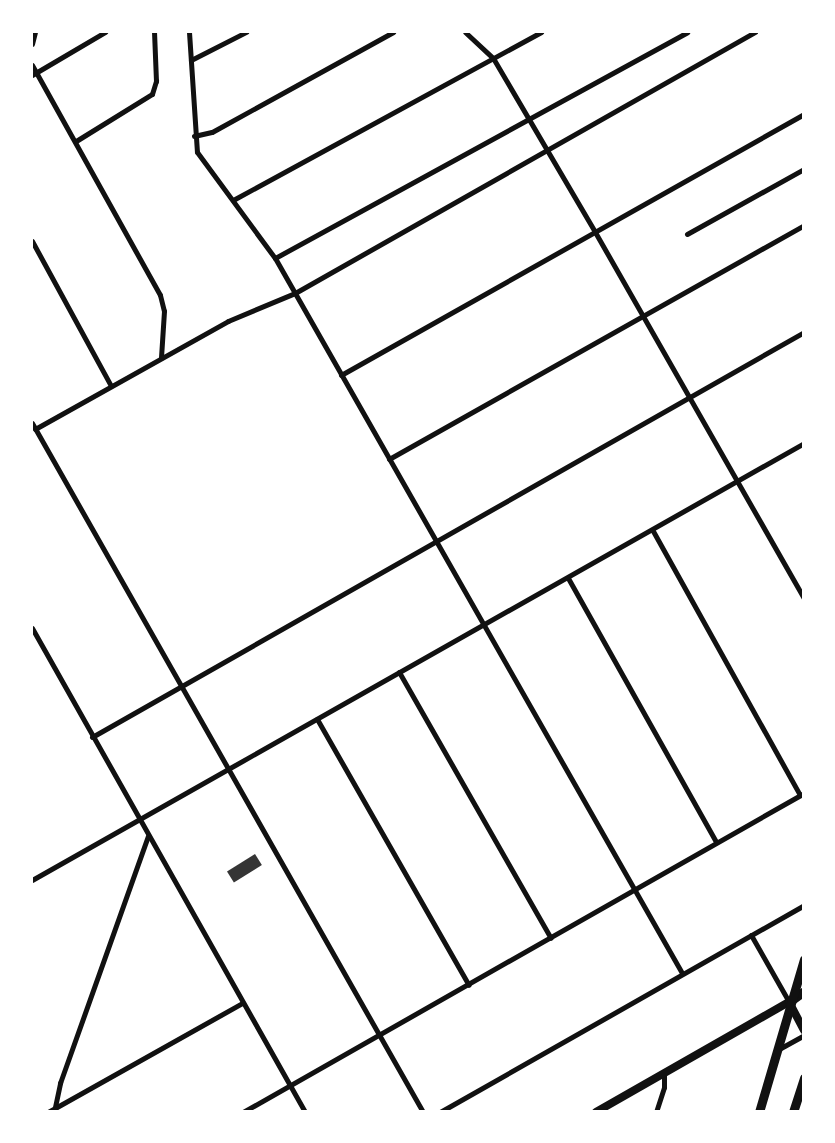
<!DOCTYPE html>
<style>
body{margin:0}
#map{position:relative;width:835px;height:1143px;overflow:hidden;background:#fff;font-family:"Fira Sans Condensed",sans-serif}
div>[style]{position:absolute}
.building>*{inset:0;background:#353535;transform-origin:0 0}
.minor>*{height:5px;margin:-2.5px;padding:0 2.5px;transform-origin:2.5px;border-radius:2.5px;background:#111}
.secondary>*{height:8px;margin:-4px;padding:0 4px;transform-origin:4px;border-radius:4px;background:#111}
.primary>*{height:9px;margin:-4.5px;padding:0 4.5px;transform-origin:4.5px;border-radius:4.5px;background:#111}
span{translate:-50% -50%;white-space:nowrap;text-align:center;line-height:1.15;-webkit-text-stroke:6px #fff;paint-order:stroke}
.frame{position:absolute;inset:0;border:33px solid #fff;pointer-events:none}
</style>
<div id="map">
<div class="building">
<i style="left:255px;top:854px;width:13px;height:33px;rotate:58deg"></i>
</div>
<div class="minor">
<i style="left:189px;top:32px;width:120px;rotate:86.2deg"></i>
<i style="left:197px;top:152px;width:132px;rotate:53.7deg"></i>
<i style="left:275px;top:258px;width:823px;rotate:60.35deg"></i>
<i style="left:465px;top:32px;width:38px;rotate:43deg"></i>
<i style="left:493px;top:58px;width:202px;rotate:59.6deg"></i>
<i style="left:595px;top:232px;width:422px;rotate:60.3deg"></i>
<i style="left:32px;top:44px;width:12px;rotate:-76deg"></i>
<i style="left:191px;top:60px;width:62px;rotate:-27deg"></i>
<i style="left:32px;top:65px;width:263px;rotate:60.9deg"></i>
<i style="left:160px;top:295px;width:16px;rotate:76deg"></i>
<i style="left:164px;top:311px;width:47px;rotate:93.7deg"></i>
<i style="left:32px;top:75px;width:85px;rotate:-30.5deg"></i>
<i style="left:194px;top:136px;width:18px;rotate:-13deg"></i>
<i style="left:212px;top:132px;width:207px;rotate:-28.9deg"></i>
<i style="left:76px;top:141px;width:89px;rotate:-31.7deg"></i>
<i style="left:152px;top:94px;width:14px;rotate:-73deg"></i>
<i style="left:156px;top:81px;width:49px;rotate:-92.3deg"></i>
<i style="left:233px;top:200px;width:351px;rotate:-28.6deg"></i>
<i style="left:687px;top:234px;width:134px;rotate:-29.1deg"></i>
<i style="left:32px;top:241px;width:165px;rotate:61.4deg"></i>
<i style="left:275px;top:258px;width:470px;rotate:-28.7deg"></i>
<i style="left:341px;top:375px;width:531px;rotate:-29.41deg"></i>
<i style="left:32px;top:423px;width:792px;rotate:60.43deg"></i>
<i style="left:35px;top:429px;width:221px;rotate:-29.2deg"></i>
<i style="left:228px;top:321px;width:73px;rotate:-22.7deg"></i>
<i style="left:295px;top:293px;width:529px;rotate:-29.57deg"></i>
<i style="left:389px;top:459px;width:476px;rotate:-29.4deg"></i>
<i style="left:653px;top:531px;width:302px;rotate:60.9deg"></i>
<i style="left:568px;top:578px;width:303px;rotate:60.7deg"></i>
<i style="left:32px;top:628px;width:556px;rotate:60.57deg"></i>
<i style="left:399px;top:672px;width:306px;rotate:60.3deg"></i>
<i style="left:317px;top:719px;width:306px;rotate:60.3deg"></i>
<i style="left:92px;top:737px;width:819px;rotate:-29.63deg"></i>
<i style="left:32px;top:880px;width:887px;rotate:-29.51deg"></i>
<i style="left:751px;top:935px;width:77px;rotate:60.4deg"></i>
<i style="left:779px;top:1049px;width:29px;rotate:-29deg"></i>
<i style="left:55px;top:1107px;width:25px;rotate:-78deg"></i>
<i style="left:60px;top:1083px;width:262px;rotate:-70.4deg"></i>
<i style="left:48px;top:1112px;width:223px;rotate:-29.3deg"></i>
<i style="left:243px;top:1112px;width:645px;rotate:-29.62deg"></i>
<i style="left:440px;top:1112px;width:419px;rotate:-29.6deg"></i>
<i style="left:656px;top:1112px;width:26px;rotate:-72deg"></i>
<i style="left:664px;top:1087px;width:14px;rotate:-90deg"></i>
</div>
<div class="secondary">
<i style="left:596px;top:1112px;width:222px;rotate:-29.7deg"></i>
<i style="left:789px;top:1002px;width:32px;rotate:62deg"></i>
</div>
<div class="primary">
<i style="left:789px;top:1002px;width:19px;rotate:-36deg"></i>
<i style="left:759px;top:1112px;width:159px;rotate:-73.6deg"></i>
<i style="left:793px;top:1112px;width:36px;rotate:-72deg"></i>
</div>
<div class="frame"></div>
</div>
